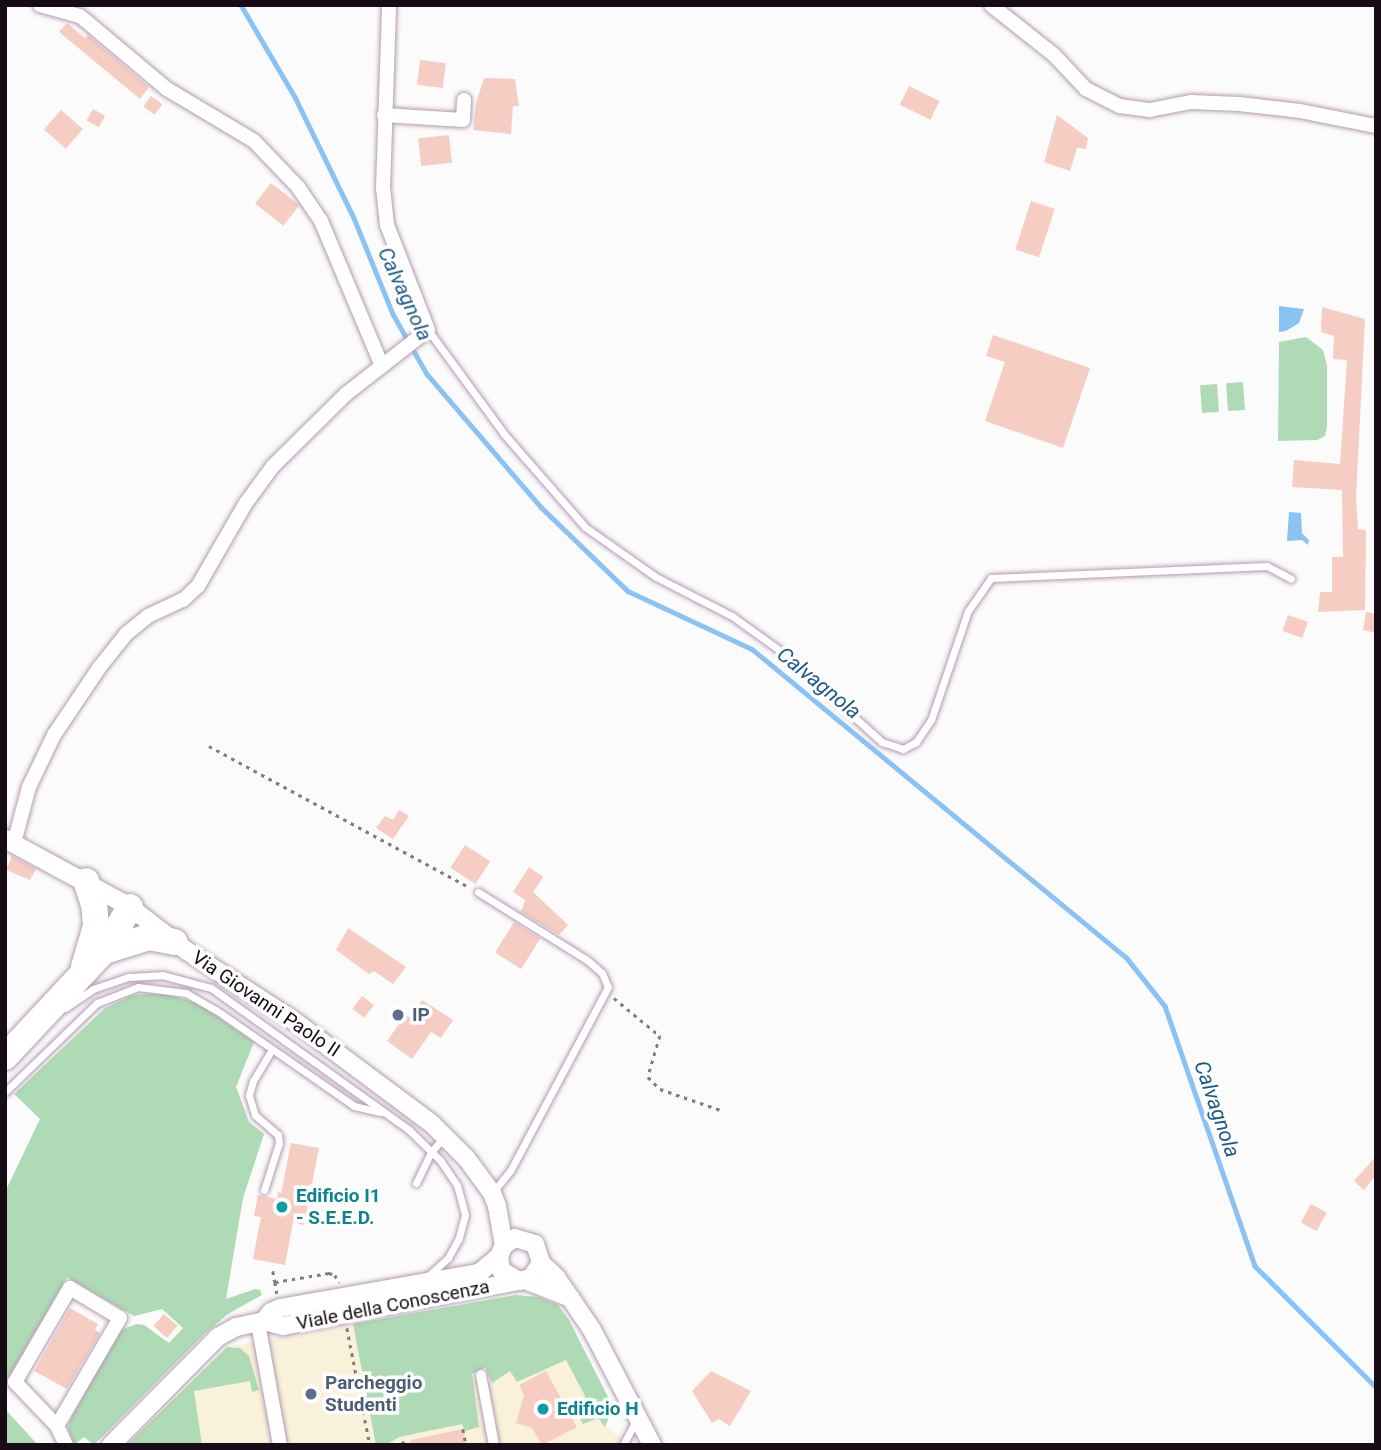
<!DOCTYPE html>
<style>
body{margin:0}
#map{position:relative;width:1381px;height:1450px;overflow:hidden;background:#fbfbfb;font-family:Roboto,sans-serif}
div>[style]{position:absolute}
.education>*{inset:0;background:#faf1db}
.green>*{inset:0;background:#aedbb5;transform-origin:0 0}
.water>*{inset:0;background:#8ac3f3}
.stream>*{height:4.5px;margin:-2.25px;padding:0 2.25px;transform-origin:2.25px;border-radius:2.25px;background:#8ac3f3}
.building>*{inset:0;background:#f6cdc2;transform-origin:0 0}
.path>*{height:2.5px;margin-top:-1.25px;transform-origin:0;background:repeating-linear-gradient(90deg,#817c81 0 3.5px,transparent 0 8.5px)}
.roads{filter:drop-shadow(0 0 2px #b499b3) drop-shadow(0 0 2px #b499b3)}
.service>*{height:7px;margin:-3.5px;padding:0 3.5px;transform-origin:3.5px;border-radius:3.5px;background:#fff}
.pedestrian>*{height:10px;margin:-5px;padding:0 5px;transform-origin:5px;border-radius:5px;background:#fff}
.minor>*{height:14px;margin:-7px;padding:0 7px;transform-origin:7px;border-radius:7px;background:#fff}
.tertiary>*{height:18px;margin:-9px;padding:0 9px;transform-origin:9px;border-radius:9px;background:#fff}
.motorway>*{height:26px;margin:-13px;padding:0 13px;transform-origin:13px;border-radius:13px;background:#fff}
.dots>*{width:19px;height:19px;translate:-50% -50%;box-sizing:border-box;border:4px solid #fff;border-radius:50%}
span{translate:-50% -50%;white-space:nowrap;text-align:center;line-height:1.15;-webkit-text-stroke:7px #fff;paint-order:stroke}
.street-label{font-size:19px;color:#150c15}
.service-label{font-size:19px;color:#4e5e75;font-weight:700}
.left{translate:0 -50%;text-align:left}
.culture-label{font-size:19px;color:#0d838f;font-weight:700}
.water-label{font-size:21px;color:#1b5a87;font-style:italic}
.frame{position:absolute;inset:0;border:7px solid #150c15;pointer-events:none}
</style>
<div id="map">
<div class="education">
<i style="clip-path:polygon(516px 1295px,538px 1297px,558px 1305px,569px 1320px,613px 1407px,605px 1427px,633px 1445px,127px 1445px,227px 1347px)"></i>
</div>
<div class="green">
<i style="clip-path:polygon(1306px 337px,1323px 350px,1327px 365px,1327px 427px,1325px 436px,1317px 440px,1278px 441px,1279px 342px)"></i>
<i style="left:1243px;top:382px;width:28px;height:17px;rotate:86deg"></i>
<i style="left:1217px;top:384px;width:28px;height:17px;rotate:86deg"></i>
<i style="clip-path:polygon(160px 993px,198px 1003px,254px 1042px,236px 1087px,249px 1122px,264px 1134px,243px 1198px,226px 1299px,255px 1289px,260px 1290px,262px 1295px,228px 1314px,202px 1336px,94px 1445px,84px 1437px,74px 1445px,68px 1428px,70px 1420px,120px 1330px,137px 1324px,144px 1325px,169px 1343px,183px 1328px,162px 1309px,134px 1316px,67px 1277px,5px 1384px,5px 1192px,40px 1119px,14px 1094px,105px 1008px,133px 995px)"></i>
<i style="clip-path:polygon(516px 1295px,538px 1297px,558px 1305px,569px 1320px,613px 1407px,605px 1427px,598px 1418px,583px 1424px,573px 1406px,586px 1398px,566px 1360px,517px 1382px,510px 1371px,492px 1383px,485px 1367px,472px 1374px,479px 1427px,465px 1431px,462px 1424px,399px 1437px,386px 1445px,376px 1445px,353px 1324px)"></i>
<i style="clip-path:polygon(227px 1347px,240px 1348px,249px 1356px,259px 1390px,252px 1392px,250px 1381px,194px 1391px,202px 1445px,127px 1445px)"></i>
<i style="clip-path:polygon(5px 1409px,38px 1445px,5px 1445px)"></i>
</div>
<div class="water">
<i style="clip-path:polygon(1279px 306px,1304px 309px,1299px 323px,1286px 331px,1279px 332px)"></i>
<i style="clip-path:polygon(1289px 512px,1301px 513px,1302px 533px,1309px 540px,1308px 545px,1302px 540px,1287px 541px)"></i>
</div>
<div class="stream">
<i style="left:241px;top:5px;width:107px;rotate:59.6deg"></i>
<i style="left:295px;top:97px;width:135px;rotate:64deg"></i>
<i style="left:354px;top:218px;width:104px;rotate:67.9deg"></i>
<i style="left:393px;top:314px;width:69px;rotate:60.5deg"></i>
<i style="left:427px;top:374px;width:175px;rotate:49.4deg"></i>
<i style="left:541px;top:507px;width:121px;rotate:44deg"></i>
<i style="left:628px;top:591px;width:137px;rotate:25.1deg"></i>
<i style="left:752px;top:649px;width:484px;rotate:39.5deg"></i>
<i style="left:1126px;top:957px;width:63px;rotate:51.5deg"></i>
<i style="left:1165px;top:1006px;width:275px;rotate:70.9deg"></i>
<i style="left:1255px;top:1266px;width:171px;rotate:45deg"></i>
</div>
<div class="building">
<i style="clip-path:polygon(67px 23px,85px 38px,88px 35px,149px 87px,140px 99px,59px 32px)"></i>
<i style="left:420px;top:60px;width:26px;height:25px;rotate:7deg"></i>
<i style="clip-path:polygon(484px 78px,515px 79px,519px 106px,513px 106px,511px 134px,473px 130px,476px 103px)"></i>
<i style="left:909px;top:86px;width:34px;height:21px;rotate:26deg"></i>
<i style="left:151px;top:96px;width:14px;height:13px;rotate:36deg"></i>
<i style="left:93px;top:109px;width:14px;height:13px;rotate:30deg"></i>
<i style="left:61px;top:110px;width:29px;height:26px;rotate:41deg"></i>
<i style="clip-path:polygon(1057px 115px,1088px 138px,1086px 149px,1077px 148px,1070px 171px,1044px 162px)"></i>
<i style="left:449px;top:135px;width:28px;height:31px;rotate:84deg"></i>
<i style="left:271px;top:183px;width:36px;height:26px;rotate:38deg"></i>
<i style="left:1031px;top:201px;width:25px;height:51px;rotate:18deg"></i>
<i style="clip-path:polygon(1322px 307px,1365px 319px,1356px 498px,1358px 529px,1366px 530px,1365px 610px,1318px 612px,1320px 592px,1332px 592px,1332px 557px,1343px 557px,1342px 490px,1292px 487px,1294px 460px,1340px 464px,1347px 360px,1333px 359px,1334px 336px,1321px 332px)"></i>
<i style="clip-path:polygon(993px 335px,1090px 368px,1063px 448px,985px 421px,1005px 362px,986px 356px)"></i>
<i style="clip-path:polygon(1366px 612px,1376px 614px,1376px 633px,1363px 630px)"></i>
<i style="left:1288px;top:615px;width:21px;height:17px;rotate:19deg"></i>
<i style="clip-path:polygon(399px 810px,409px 816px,393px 839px,376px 828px,385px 816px,393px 820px)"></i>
<i style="left:465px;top:845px;width:30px;height:27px;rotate:33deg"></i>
<i style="clip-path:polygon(12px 856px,36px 869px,30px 880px,6px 870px)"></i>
<i style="clip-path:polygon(529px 867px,543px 877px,533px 892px,568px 925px,559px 935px,521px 912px,525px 900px,513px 892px)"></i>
<i style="left:514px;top:922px;width:31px;height:36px;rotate:32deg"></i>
<i style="clip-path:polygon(348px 928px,406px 967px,393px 984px,374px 971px,369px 974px,336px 950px)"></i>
<i style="left:362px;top:996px;width:15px;height:16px;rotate:37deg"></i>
<i style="clip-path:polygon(422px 1000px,453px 1020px,441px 1038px,431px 1032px,412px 1059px,387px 1041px,406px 1014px,410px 1018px)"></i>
<i style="clip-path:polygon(291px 1143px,319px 1148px,304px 1225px,293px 1222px,285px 1265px,253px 1259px,261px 1217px,254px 1216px,258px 1195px,277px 1199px,278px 1192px,281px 1193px)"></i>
<i style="clip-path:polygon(1376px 1156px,1376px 1175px,1364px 1190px,1354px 1181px)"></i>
<i style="left:1311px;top:1204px;width:18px;height:21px;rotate:29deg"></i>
<i style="clip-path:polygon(70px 1308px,98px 1324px,95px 1330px,100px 1333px,67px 1389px,34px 1371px)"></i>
<i style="left:164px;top:1314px;width:18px;height:16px;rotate:41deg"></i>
<i style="clip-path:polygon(546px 1371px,577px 1427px,542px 1445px,532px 1428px,516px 1423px,524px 1395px,519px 1385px)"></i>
<i style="clip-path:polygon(711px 1371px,751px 1391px,730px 1426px,719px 1419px,712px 1423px,692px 1391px)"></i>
<i style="clip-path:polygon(463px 1429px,466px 1445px,411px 1445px,411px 1440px)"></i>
</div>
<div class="path">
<i style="left:209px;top:746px;width:297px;rotate:28.5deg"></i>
<i style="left:614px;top:998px;width:60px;rotate:39.6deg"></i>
<i style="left:660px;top:1036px;width:43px;rotate:106.3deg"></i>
<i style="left:648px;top:1077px;width:17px;rotate:45deg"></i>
<i style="left:660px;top:1089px;width:67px;rotate:19.2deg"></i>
<i style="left:273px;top:1271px;width:11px;rotate:80deg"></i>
<i style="left:275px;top:1282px;width:55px;rotate:-9.5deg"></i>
<i style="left:329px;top:1273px;width:6px;rotate:18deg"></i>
<i style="left:335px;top:1275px;width:9px;rotate:63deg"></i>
<i style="left:275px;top:1282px;width:13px;rotate:81deg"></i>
<i style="left:347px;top:1328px;width:119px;rotate:78.9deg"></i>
<i style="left:463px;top:1429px;width:16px;rotate:79deg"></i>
<i style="left:403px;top:1441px;width:4px;rotate:76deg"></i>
</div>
<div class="roads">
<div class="service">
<i style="left:428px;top:330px;width:129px;rotate:53.8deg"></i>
<i style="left:504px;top:434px;width:123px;rotate:48.9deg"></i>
<i style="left:585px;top:527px;width:87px;rotate:35.2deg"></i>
<i style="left:656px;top:577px;width:85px;rotate:27.2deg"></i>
<i style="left:732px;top:616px;width:62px;rotate:35.8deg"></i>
<i style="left:782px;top:652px;width:135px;rotate:42deg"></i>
<i style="left:882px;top:742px;width:22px;rotate:18deg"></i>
<i style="left:903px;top:749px;width:15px;rotate:-28deg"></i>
<i style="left:916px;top:742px;width:27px;rotate:-56deg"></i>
<i style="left:931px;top:720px;width:115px;rotate:-71.3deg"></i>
<i style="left:968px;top:611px;width:40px;rotate:-55.1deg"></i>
<i style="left:991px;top:578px;width:276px;rotate:-2.5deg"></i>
<i style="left:1267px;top:566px;width:27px;rotate:28deg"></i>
<i style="left:478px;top:892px;width:128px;rotate:32deg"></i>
<i style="left:587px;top:960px;width:20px;rotate:41deg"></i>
<i style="left:602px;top:973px;width:15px;rotate:67deg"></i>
<i style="left:608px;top:987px;width:208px;rotate:118deg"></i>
<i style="left:510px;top:1171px;width:28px;rotate:129deg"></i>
<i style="left:65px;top:1008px;width:34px;rotate:-34deg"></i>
<i style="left:93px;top:989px;width:37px;rotate:-19deg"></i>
<i style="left:128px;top:977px;width:34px;rotate:-3deg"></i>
<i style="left:162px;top:975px;width:51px;rotate:14.9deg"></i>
<i style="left:211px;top:988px;width:244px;rotate:35.6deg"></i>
<i style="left:409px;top:1130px;width:43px;rotate:44.1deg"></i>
<i style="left:440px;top:1160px;width:30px;rotate:56deg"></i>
<i style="left:457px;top:1185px;width:31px;rotate:75deg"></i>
<i style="left:465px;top:1215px;width:24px;rotate:105deg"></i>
<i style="left:459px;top:1238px;width:23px;rotate:119deg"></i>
<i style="left:448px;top:1258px;width:30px;rotate:138deg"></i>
<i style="left:5px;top:1092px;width:128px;rotate:-44.1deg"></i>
<i style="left:97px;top:1003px;width:44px;rotate:-21.3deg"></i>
<i style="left:138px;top:987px;width:48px;rotate:7.1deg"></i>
<i style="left:186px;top:993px;width:34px;rotate:30deg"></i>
<i style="left:216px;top:1010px;width:168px;rotate:34.8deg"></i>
<i style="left:354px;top:1106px;width:28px;rotate:13deg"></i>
<i style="left:416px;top:1183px;width:34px;rotate:-64deg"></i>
<i style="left:431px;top:1152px;width:20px;rotate:-49deg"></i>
<i style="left:264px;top:1190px;width:49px;rotate:-72.3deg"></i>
<i style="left:279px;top:1143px;width:8px;rotate:-97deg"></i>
<i style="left:278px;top:1135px;width:30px;rotate:-139deg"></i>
<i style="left:255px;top:1115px;width:21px;rotate:-107deg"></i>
<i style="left:249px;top:1095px;width:15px;rotate:-74deg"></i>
<i style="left:253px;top:1081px;width:37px;rotate:-59deg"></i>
<i style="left:623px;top:1445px;width:27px;rotate:-62deg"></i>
</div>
<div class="pedestrian">
<i style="left:481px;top:1375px;width:71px;rotate:79.5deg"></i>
</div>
<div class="minor">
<i style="left:40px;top:5px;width:41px;rotate:15.4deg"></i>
<i style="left:80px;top:16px;width:114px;rotate:40deg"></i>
<i style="left:167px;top:89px;width:101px;rotate:30.9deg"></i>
<i style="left:254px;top:141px;width:64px;rotate:46.3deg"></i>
<i style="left:298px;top:187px;width:41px;rotate:55.9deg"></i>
<i style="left:321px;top:221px;width:155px;rotate:67.2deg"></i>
<i style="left:991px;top:5px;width:80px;rotate:38.4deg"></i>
<i style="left:1054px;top:55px;width:47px;rotate:46.7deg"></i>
<i style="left:1086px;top:89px;width:38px;rotate:27deg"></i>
<i style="left:1120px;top:106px;width:30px;rotate:8deg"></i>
<i style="left:1150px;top:110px;width:42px;rotate:-11deg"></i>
<i style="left:1191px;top:102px;width:48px;rotate:2.4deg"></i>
<i style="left:1239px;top:104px;width:61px;rotate:6.5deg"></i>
<i style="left:1300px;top:111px;width:77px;rotate:11.2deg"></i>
<i style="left:384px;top:115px;width:79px;rotate:3.6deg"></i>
<i style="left:463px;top:120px;width:20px;rotate:-87deg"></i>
<i style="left:14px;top:843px;width:58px;rotate:-75deg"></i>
<i style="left:29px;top:787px;width:58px;rotate:-64.3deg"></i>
<i style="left:54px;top:735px;width:81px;rotate:-56.1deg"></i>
<i style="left:99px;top:668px;width:43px;rotate:-51.5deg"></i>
<i style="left:126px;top:634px;width:28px;rotate:-39deg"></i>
<i style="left:148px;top:616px;width:38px;rotate:-25deg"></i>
<i style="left:183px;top:600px;width:21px;rotate:-43deg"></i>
<i style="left:198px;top:586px;width:96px;rotate:-60deg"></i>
<i style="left:246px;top:503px;width:46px;rotate:-53.9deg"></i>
<i style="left:273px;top:466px;width:103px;rotate:-44.6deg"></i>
<i style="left:346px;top:394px;width:104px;rotate:-38deg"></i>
<i style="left:428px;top:330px;width:113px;rotate:-111.3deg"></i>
<i style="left:387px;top:225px;width:36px;rotate:-96deg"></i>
<i style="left:383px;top:189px;width:184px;rotate:-88.1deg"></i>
<i style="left:258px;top:1323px;width:124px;rotate:79.8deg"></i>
<i style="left:57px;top:1426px;width:61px;rotate:-133.7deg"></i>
<i style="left:15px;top:1382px;width:109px;rotate:-59.7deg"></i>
<i style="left:70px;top:1288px;width:58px;rotate:31deg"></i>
<i style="left:120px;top:1318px;width:125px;rotate:120.3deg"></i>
<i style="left:57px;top:1426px;width:21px;rotate:65deg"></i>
</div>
<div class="tertiary">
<i style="left:5px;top:839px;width:142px;rotate:28.5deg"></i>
<i style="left:130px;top:907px;width:72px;rotate:37.7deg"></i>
<i style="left:187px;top:951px;width:128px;rotate:33.2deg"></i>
<i style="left:294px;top:1021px;width:172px;rotate:36.7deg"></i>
<i style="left:432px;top:1124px;width:49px;rotate:45deg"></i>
<i style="left:467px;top:1159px;width:42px;rotate:53.7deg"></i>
<i style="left:492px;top:1193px;width:14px;rotate:69deg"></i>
<i style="left:497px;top:1206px;width:40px;rotate:80deg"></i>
<i style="left:541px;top:1263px;width:21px;rotate:43deg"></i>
<i style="left:556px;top:1277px;width:64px;rotate:55.8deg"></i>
<i style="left:592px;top:1330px;width:130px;rotate:62.4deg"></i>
<i style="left:525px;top:1280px;width:49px;rotate:21.4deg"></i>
<i style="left:264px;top:1321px;width:11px;rotate:-52deg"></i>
<i style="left:271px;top:1312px;width:10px;rotate:-24deg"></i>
<i style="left:280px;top:1308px;width:202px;rotate:-10deg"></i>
<i style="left:479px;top:1273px;width:26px;rotate:-40deg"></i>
<i style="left:499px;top:1256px;width:12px;rotate:-66deg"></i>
<i style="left:504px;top:1245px;width:13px;rotate:-32deg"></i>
<i style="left:515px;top:1238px;width:21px;rotate:17deg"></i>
<i style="left:535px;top:1244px;width:20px;rotate:72deg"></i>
<i style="left:541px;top:1263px;width:18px;rotate:124deg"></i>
<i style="left:531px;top:1278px;width:12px;rotate:166deg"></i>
<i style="left:519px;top:1281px;width:21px;rotate:-149deg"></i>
<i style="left:501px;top:1270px;width:14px;rotate:-98deg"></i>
<i style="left:264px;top:1321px;width:20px;rotate:15deg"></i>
<i style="left:283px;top:1326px;width:240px;rotate:-10.8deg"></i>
<i style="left:111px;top:1445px;width:152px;rotate:-45.3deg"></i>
<i style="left:218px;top:1337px;width:21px;rotate:-29deg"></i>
<i style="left:236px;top:1327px;width:29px;rotate:-12deg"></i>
</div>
<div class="motorway">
<i style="left:104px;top:951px;width:47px;rotate:-17.3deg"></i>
<i style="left:149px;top:937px;width:26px;rotate:11deg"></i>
<i style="left:84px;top:967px;width:43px;rotate:-73.7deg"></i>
<i style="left:96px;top:926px;width:21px;rotate:-95deg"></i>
<i style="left:94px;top:905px;width:25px;rotate:-108deg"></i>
<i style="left:5px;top:1057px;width:145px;rotate:-47deg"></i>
<i style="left:104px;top:951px;width:51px;rotate:-59.4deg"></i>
</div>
</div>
<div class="dots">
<i style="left:398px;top:1015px;background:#5c6f8a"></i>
<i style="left:282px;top:1207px;background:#0f9aa8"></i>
<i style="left:311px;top:1394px;background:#5c6f8a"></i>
<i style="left:543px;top:1409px;background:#0f9aa8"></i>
</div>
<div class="street-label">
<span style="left:266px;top:1004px;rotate:34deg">Via Giovanni Paolo II</span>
<span style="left:393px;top:1305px;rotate:-11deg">Viale della Conoscenza</span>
</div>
<div class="service-label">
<span class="left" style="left:412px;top:1015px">IP</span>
<span class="left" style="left:325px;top:1394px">Parcheggio<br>Studenti</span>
</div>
<div class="culture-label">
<span class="left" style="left:296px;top:1207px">Edificio I1<br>- S.E.E.D.</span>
<span class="left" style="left:557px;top:1409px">Edificio H</span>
</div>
<div class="water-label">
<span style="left:405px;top:294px;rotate:65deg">Calvagnola</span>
<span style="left:819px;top:683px;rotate:39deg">Calvagnola</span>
<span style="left:1217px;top:1109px;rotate:71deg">Calvagnola</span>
</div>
<div class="frame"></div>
</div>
